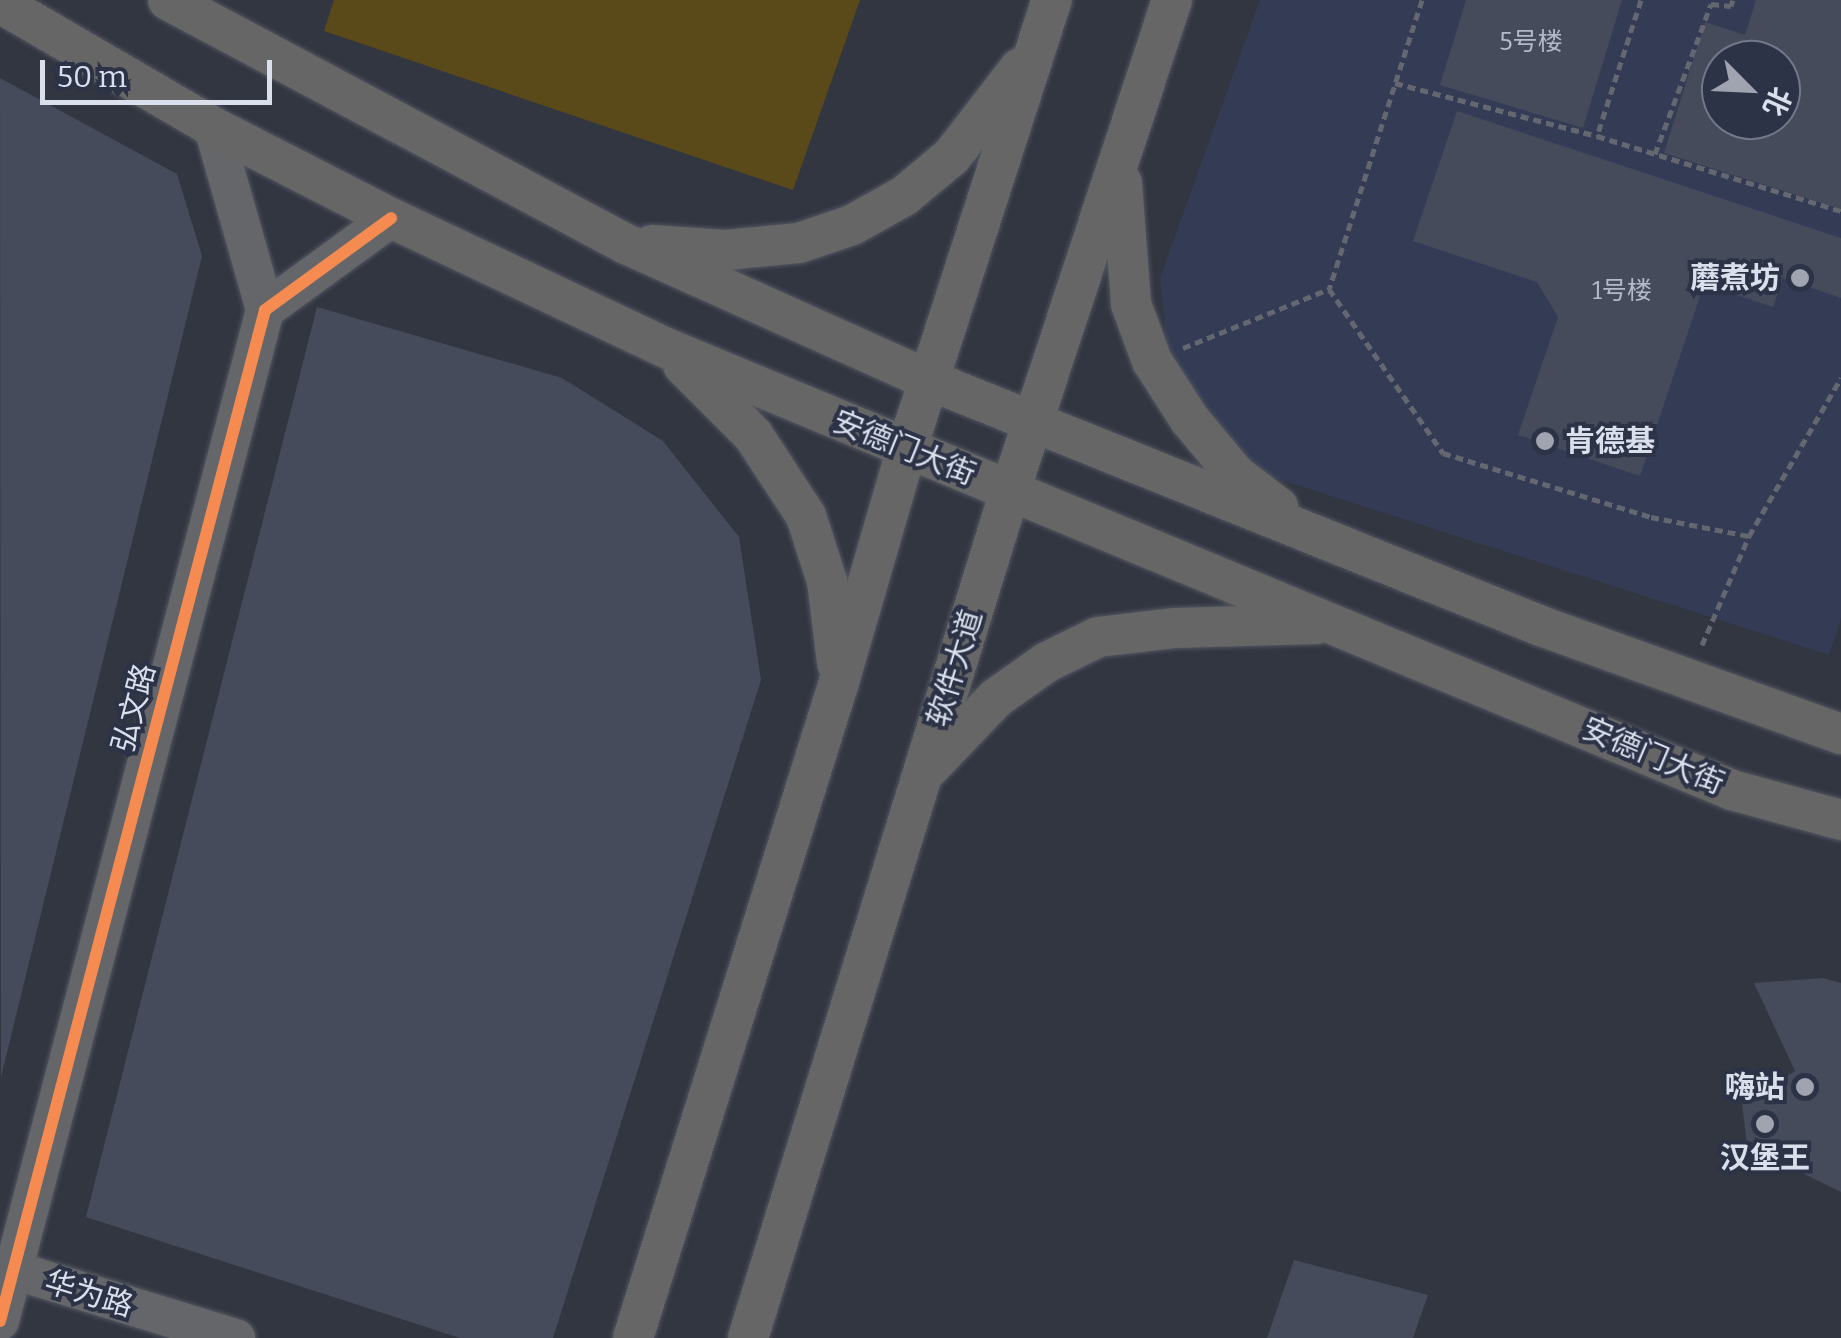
<!DOCTYPE html>
<meta charset="utf-8">
<style>
body{margin:0}
#map{position:relative;width:1841px;height:1338px;overflow:hidden;background:#323641;font-family:Bitter,"Noto Sans SC",serif}
div>[style]{position:absolute}
.built>*{inset:0;background:#333c54}
.green>*{inset:0;background:#5a4919}
.building>*{inset:0;background:#464b5c}
.path>*{height:5px;margin-top:-2.5px;transform-origin:0;background:repeating-linear-gradient(90deg,#64676f 0 8px,transparent 0 13px)}
.roads{filter:drop-shadow(0 0 2px #51555f) drop-shadow(0 0 2px #51555f)}
.secondary>*{height:38px;margin:-19px;padding:0 19px;transform-origin:19px;border-radius:19px;background:#646669}
.primary>*{height:40px;margin:-20px;padding:0 20px;transform-origin:20px;border-radius:20px;background:#666}
.cycleway>*{height:12px;margin:-6px;padding:0 6px;transform-origin:6px;border-radius:6px;background:#f68b52}
.dots>*{width:28px;height:28px;translate:-50% -50%;box-sizing:border-box;border:5px solid #2c3347;border-radius:50%}
span{translate:-50% -50%;white-space:nowrap;text-align:center;line-height:1.15;-webkit-text-stroke:8px #2c3347;paint-order:stroke}
.number-label{font-size:25px;color:#b5bac8}
.number-label span{-webkit-text-stroke-width:0}
.poi-label{font-size:30px;color:#dadfec;font-weight:700}
.right{translate:-100% -50%;text-align:right}
.left{translate:0 -50%;text-align:left}
.street-label{font-size:30px;color:#dadfec}
.north{position:absolute;left:1701px;top:40px;width:100px;height:100px;box-sizing:border-box;background:#2c3347;border:2px solid #727889;border-radius:50%;rotate:114deg;font-size:28px;font-weight:700;line-height:40px;text-align:center;color:#dadfec}
.north::after{content:'';display:block;margin:auto;width:35px;height:45px;background:#9fa4b0;clip-path:polygon(50% 0,100% 100%,50% 72%,0 100%)}
.scale{position:absolute;left:40px;top:60px;width:232px;height:45px;box-sizing:border-box;border:5px solid #dadfec;border-top:0;padding-left:12px;font-size:30px;line-height:35px;white-space:nowrap;color:#dadfec;-webkit-text-stroke:8px #2c3347;paint-order:stroke}
</style>
<div id="map">
<div class="built">
<i style="clip-path:polygon(evenodd,1260px 0,1841px 0,1841px 618px,1829px 655px,1228px 463px,1170px 379px,1160px 278px,1260px 0,1721px 60px,1781px 60px,1781px 120px,1721px 120px,1721px 60px)"></i>
</div>
<div class="green">
<i style="clip-path:polygon(334px 0,860px 0,793px 190px,324px 31px)"></i>
</div>
<div class="building">
<i style="clip-path:polygon(1466px 0,1622px 0,1583px 128px,1440px 85px)"></i>
<i style="clip-path:polygon(evenodd,1756px 0,1841px 0,1841px 209px,1664px 153px,1705px 22px,1745px 35px,1756px 0,1721px 60px,1781px 60px,1781px 120px,1721px 120px,1721px 60px)"></i>
<i style="clip-path:polygon(0 78px,177px 174px,202px 256px,1px 1077px)"></i>
<i style="clip-path:polygon(1457px 111px,1841px 238px,1841px 298px,1783px 278px,1773px 307px,1704px 284px,1640px 476px,1518px 435px,1558px 317px,1537px 282px,1413px 241px)"></i>
<i style="clip-path:polygon(317px 307px,562px 378px,663px 441px,739px 537px,761px 680px,553px 1338px,460px 1338px,86px 1217px)"></i>
<i style="clip-path:polygon(1823px 978px,1841px 983px,1841px 1192px,1747px 1146px,1742px 1103px,1795px 1071px,1754px 983px)"></i>
<i style="clip-path:polygon(1294px 1260px,1428px 1295px,1413px 1338px,1267px 1338px)"></i>
</div>
<div class="path">
<i style="left:1422px;top:0;width:304px;rotate:107.8deg"></i>
<i style="left:1329px;top:289px;width:200px;rotate:55.2deg"></i>
<i style="left:1443px;top:453px;width:218px;rotate:17.1deg"></i>
<i style="left:1651px;top:517px;width:100px;rotate:11deg"></i>
<i style="left:1641px;top:0;width:143px;rotate:107.9deg"></i>
<i style="left:1597px;top:136px;width:255px;rotate:17.1deg"></i>
<i style="left:1395px;top:83px;width:209px;rotate:14.7deg"></i>
<i style="left:1655px;top:154px;width:160px;rotate:-69.5deg"></i>
<i style="left:1711px;top:4px;width:20px;rotate:6deg"></i>
<i style="left:1731px;top:6px;width:6px;rotate:-72deg"></i>
<i style="left:1183px;top:348px;width:157px;rotate:-22deg"></i>
<i style="left:1702px;top:645px;width:119px;rotate:-66.7deg"></i>
<i style="left:1749px;top:536px;width:183px;rotate:-59.8deg"></i>
</div>
<div class="roads">
<div class="secondary">
<i style="left:213px;top:127px;width:190px;rotate:74.1deg"></i>
<i style="left:0;top:1266px;width:247px;rotate:17deg"></i>
<i style="left:0;top:1321px;width:1045px;rotate:-75.31deg"></i>
<i style="left:265px;top:310px;width:156px;rotate:-36.1deg"></i>
</div>
<div class="primary">
<i style="left:168px;top:0;width:519px;rotate:28.05deg"></i>
<i style="left:626px;top:244px;width:332px;rotate:24.2deg"></i>
<i style="left:929px;top:380px;width:660px;rotate:21.9deg"></i>
<i style="left:1541px;top:626px;width:319px;rotate:19.8deg"></i>
<i style="left:0;top:3px;width:246px;rotate:30.2deg"></i>
<i style="left:213px;top:127px;width:200px;rotate:27.1deg"></i>
<i style="left:391px;top:218px;width:304px;rotate:25.3deg"></i>
<i style="left:666px;top:348px;width:1154px;rotate:22.52deg"></i>
<i style="left:1732px;top:790px;width:113px;rotate:15.4deg"></i>
<i style="left:1122px;top:183px;width:121px;rotate:85.7deg"></i>
<i style="left:1131px;top:304px;width:61px;rotate:69.8deg"></i>
<i style="left:1152px;top:361px;width:70px;rotate:57.2deg"></i>
<i style="left:1190px;top:420px;width:72px;rotate:50.1deg"></i>
<i style="left:1236px;top:475px;width:53px;rotate:37.3deg"></i>
<i style="left:652px;top:245px;width:74px;rotate:3.9deg"></i>
<i style="left:726px;top:250px;width:73px;rotate:-5.5deg"></i>
<i style="left:799px;top:243px;width:56px;rotate:-18.8deg"></i>
<i style="left:852px;top:225px;width:60px;rotate:-29.1deg"></i>
<i style="left:904px;top:196px;width:62px;rotate:-39.8deg"></i>
<i style="left:952px;top:156px;width:111px;rotate:-52.3deg"></i>
<i style="left:683px;top:365px;width:99px;rotate:45deg"></i>
<i style="left:753px;top:435px;width:97px;rotate:56.8deg"></i>
<i style="left:806px;top:516px;width:68px;rotate:72.1deg"></i>
<i style="left:827px;top:581px;width:83px;rotate:83deg"></i>
<i style="left:928px;top:769px;width:98px;rotate:-46.2deg"></i>
<i style="left:996px;top:698px;width:62px;rotate:-35.2deg"></i>
<i style="left:1047px;top:662px;width:57px;rotate:-26.1deg"></i>
<i style="left:1098px;top:637px;width:78px;rotate:-6.7deg"></i>
<i style="left:1175px;top:628px;width:142px;rotate:-1.6deg"></i>
<i style="left:633px;top:1338px;width:688px;rotate:-72.57deg"></i>
<i style="left:839px;top:682px;width:241px;rotate:-73.8deg"></i>
<i style="left:906px;top:451px;width:474px;rotate:-72.1deg"></i>
<i style="left:748px;top:1338px;width:887px;rotate:-72.81deg"></i>
<i style="left:1010px;top:491px;width:517px;rotate:-71.74deg"></i>
</div>
</div>
<div class="cycleway">
<i style="left:0;top:1321px;width:1045px;rotate:-75.31deg"></i>
<i style="left:265px;top:310px;width:156px;rotate:-36.1deg"></i>
</div>
<div class="dots">
<i style="left:1800px;top:278px;background:#9fa4b0"></i>
<i style="left:1545px;top:441px;background:#9fa4b0"></i>
<i style="left:1805px;top:1087px;background:#9fa4b0"></i>
<i style="left:1765px;top:1124px;background:#9fa4b0"></i>
</div>
<div class="number-label">
<span style="left:1531px;top:42px">5号楼</span>
<span style="left:1622px;top:291px">1号楼</span>
</div>
<div class="poi-label">
<span class="right" style="left:1780px;top:278px">蘑煮坊</span>
<span class="left" style="left:1565px;top:441px">肯德基</span>
<span class="right" style="left:1785px;top:1087px">嗨站</span>
<span style="left:1765px;top:1158px">汉堡王</span>
</div>
<div class="street-label">
<span style="left:904px;top:448px;rotate:22deg">安德门大街</span>
<span style="left:955px;top:668px;rotate:-73deg">软件大道</span>
<span style="left:134px;top:708px;rotate:-75deg">弘文路</span>
<span style="left:1653px;top:756px;rotate:23deg">安德门大街</span>
<span style="left:89px;top:1294px;rotate:17deg">华为路</span>
</div>
<div class="north">北</div>
<div class="scale">50 m</div>
</div>
